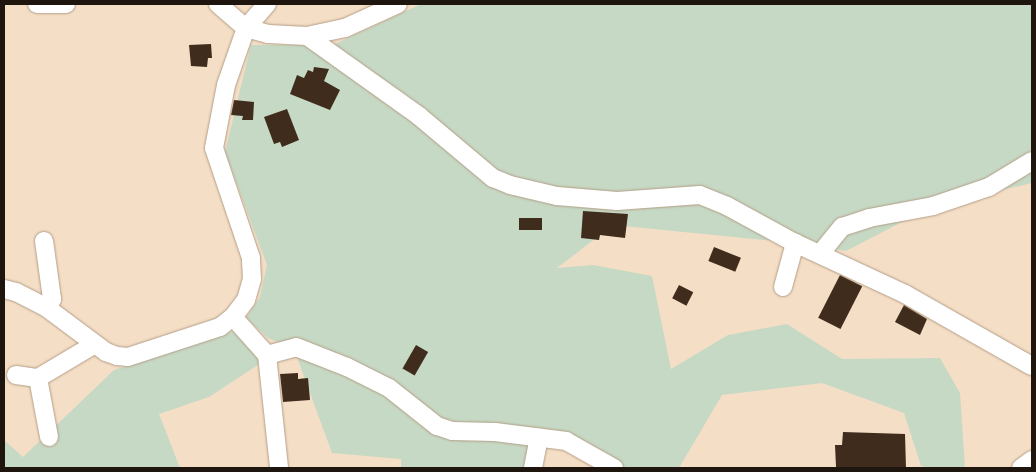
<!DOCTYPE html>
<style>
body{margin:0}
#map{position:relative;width:1036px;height:472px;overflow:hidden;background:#f5dec6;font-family:"Work Sans",sans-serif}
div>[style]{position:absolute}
.green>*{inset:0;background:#c6d9c4}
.building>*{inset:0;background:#402c1c;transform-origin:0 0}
.roads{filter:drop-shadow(0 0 1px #b39e87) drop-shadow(0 0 1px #b39e87)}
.minor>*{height:18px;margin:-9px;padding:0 9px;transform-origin:9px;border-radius:9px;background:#fff}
span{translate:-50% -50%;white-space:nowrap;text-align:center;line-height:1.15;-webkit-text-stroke:5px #fff;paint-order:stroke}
.frame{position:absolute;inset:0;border:5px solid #1e160e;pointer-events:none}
</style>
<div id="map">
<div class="green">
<i style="clip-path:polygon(421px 4px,1032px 4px,1032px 150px,1029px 153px,1032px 165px,1032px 183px,933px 206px,846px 251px,795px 243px,613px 225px,557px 268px,593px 265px,652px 276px,671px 369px,728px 335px,787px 324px,842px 359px,940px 358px,960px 393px,965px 468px,931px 468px,921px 466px,904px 413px,822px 383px,722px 395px,679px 468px,606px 468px,568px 450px,520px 442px,533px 449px,536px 468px,401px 468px,401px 459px,332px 453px,294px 349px,268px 338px,246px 318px,260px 297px,267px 265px,225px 152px,251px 45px,333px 45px)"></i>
<i style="clip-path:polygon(235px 331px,261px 363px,209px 397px,159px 414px,180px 468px,4px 468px,4px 440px,23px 457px,114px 370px)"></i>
</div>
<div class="building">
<i style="clip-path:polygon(211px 44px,212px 58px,208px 58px,207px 67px,191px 66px,189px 45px)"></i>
<i style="clip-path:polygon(314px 67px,329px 69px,324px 81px,340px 90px,330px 110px,290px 94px,297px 75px,304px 78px,308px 70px,313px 72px)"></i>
<i style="clip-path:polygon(234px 100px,254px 102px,253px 120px,242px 120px,243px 116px,231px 115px)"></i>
<i style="clip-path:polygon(287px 109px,299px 140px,282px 147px,280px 142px,274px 144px,264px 117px)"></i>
<i style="clip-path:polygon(583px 211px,628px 214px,625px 238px,600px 235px,599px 240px,581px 238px)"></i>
<i style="left:519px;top:218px;width:23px;height:12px"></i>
<i style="left:714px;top:247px;width:29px;height:15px;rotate:22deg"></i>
<i style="left:840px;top:275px;width:25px;height:48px;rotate:27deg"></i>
<i style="left:679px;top:285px;width:16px;height:15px;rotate:27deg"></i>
<i style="clip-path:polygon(904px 305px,927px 319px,920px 335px,895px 322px)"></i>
<i style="left:416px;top:345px;width:14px;height:27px;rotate:30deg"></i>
<i style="clip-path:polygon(298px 373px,298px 379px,308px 378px,310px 400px,283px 402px,280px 374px)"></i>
<i style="clip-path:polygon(843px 432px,905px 434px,906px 468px,836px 467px,835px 445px,842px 445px)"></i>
</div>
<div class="roads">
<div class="minor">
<i style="left:37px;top:4px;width:29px"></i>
<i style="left:218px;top:4px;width:37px;rotate:41deg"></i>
<i style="left:246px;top:28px;width:23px;rotate:15deg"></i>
<i style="left:268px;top:34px;width:39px;rotate:3deg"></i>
<i style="left:307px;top:36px;width:138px;rotate:35.5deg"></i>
<i style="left:419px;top:116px;width:97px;rotate:40deg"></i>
<i style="left:493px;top:178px;width:18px;rotate:22deg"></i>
<i style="left:510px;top:185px;width:48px;rotate:13.2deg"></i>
<i style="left:557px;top:196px;width:60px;rotate:4.8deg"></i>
<i style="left:617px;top:201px;width:83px;rotate:-4.1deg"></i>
<i style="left:700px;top:195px;width:29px;rotate:22deg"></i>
<i style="left:727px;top:206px;width:77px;rotate:28.6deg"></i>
<i style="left:795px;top:243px;width:121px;rotate:24.9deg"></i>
<i style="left:905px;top:294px;width:146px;rotate:29.6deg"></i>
<i style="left:307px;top:36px;width:39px;rotate:-12deg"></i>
<i style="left:345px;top:28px;width:58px;rotate:-24.4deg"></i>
<i style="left:44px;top:241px;width:59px;rotate:82.1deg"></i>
<i style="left:52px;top:299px;width:10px;rotate:119deg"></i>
<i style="left:820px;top:254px;width:35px;rotate:-51deg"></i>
<i style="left:842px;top:227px;width:28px;rotate:-18deg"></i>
<i style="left:869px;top:218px;width:65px;rotate:-10.6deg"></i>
<i style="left:933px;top:206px;width:59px;rotate:-18.7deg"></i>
<i style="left:989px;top:187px;width:50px;rotate:-31.2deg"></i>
<i style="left:783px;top:287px;width:46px;rotate:-74.7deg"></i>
<i style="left:4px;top:289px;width:12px;rotate:14deg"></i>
<i style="left:16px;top:292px;width:35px;rotate:27deg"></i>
<i style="left:47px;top:308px;width:74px;rotate:36.7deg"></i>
<i style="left:106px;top:352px;width:12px;rotate:20deg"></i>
<i style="left:117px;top:356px;width:11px;rotate:5deg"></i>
<i style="left:128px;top:357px;width:97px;rotate:-18.1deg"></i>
<i style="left:220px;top:327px;width:16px;rotate:-38deg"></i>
<i style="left:233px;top:317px;width:21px;rotate:-53deg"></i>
<i style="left:246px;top:300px;width:22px;rotate:-74deg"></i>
<i style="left:252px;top:279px;width:21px;rotate:-93deg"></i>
<i style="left:251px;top:258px;width:116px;rotate:-108.6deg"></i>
<i style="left:214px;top:148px;width:64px;rotate:-79.2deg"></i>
<i style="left:226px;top:85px;width:60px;rotate:-70.7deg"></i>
<i style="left:246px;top:28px;width:32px;rotate:-49deg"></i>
<i style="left:233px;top:317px;width:51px;rotate:48.2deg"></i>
<i style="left:267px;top:355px;width:114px;rotate:83.9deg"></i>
<i style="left:267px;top:355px;width:30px;rotate:-15deg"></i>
<i style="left:296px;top:347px;width:55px;rotate:21.4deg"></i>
<i style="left:347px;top:367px;width:47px;rotate:26.6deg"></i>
<i style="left:389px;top:388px;width:61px;rotate:38.4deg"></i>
<i style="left:437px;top:426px;width:16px;rotate:18deg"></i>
<i style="left:452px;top:431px;width:43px;rotate:1.3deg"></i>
<i style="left:495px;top:432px;width:72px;rotate:7.2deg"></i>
<i style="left:566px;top:441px;width:55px;rotate:29.4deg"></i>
<i style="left:16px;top:375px;width:22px;rotate:8deg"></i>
<i style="left:38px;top:378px;width:66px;rotate:-30.8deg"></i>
<i style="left:38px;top:378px;width:60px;rotate:79.4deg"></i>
<i style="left:533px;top:468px;width:31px;rotate:-79deg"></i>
<i style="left:1021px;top:468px;width:14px;rotate:-36deg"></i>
</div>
</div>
<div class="frame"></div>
</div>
